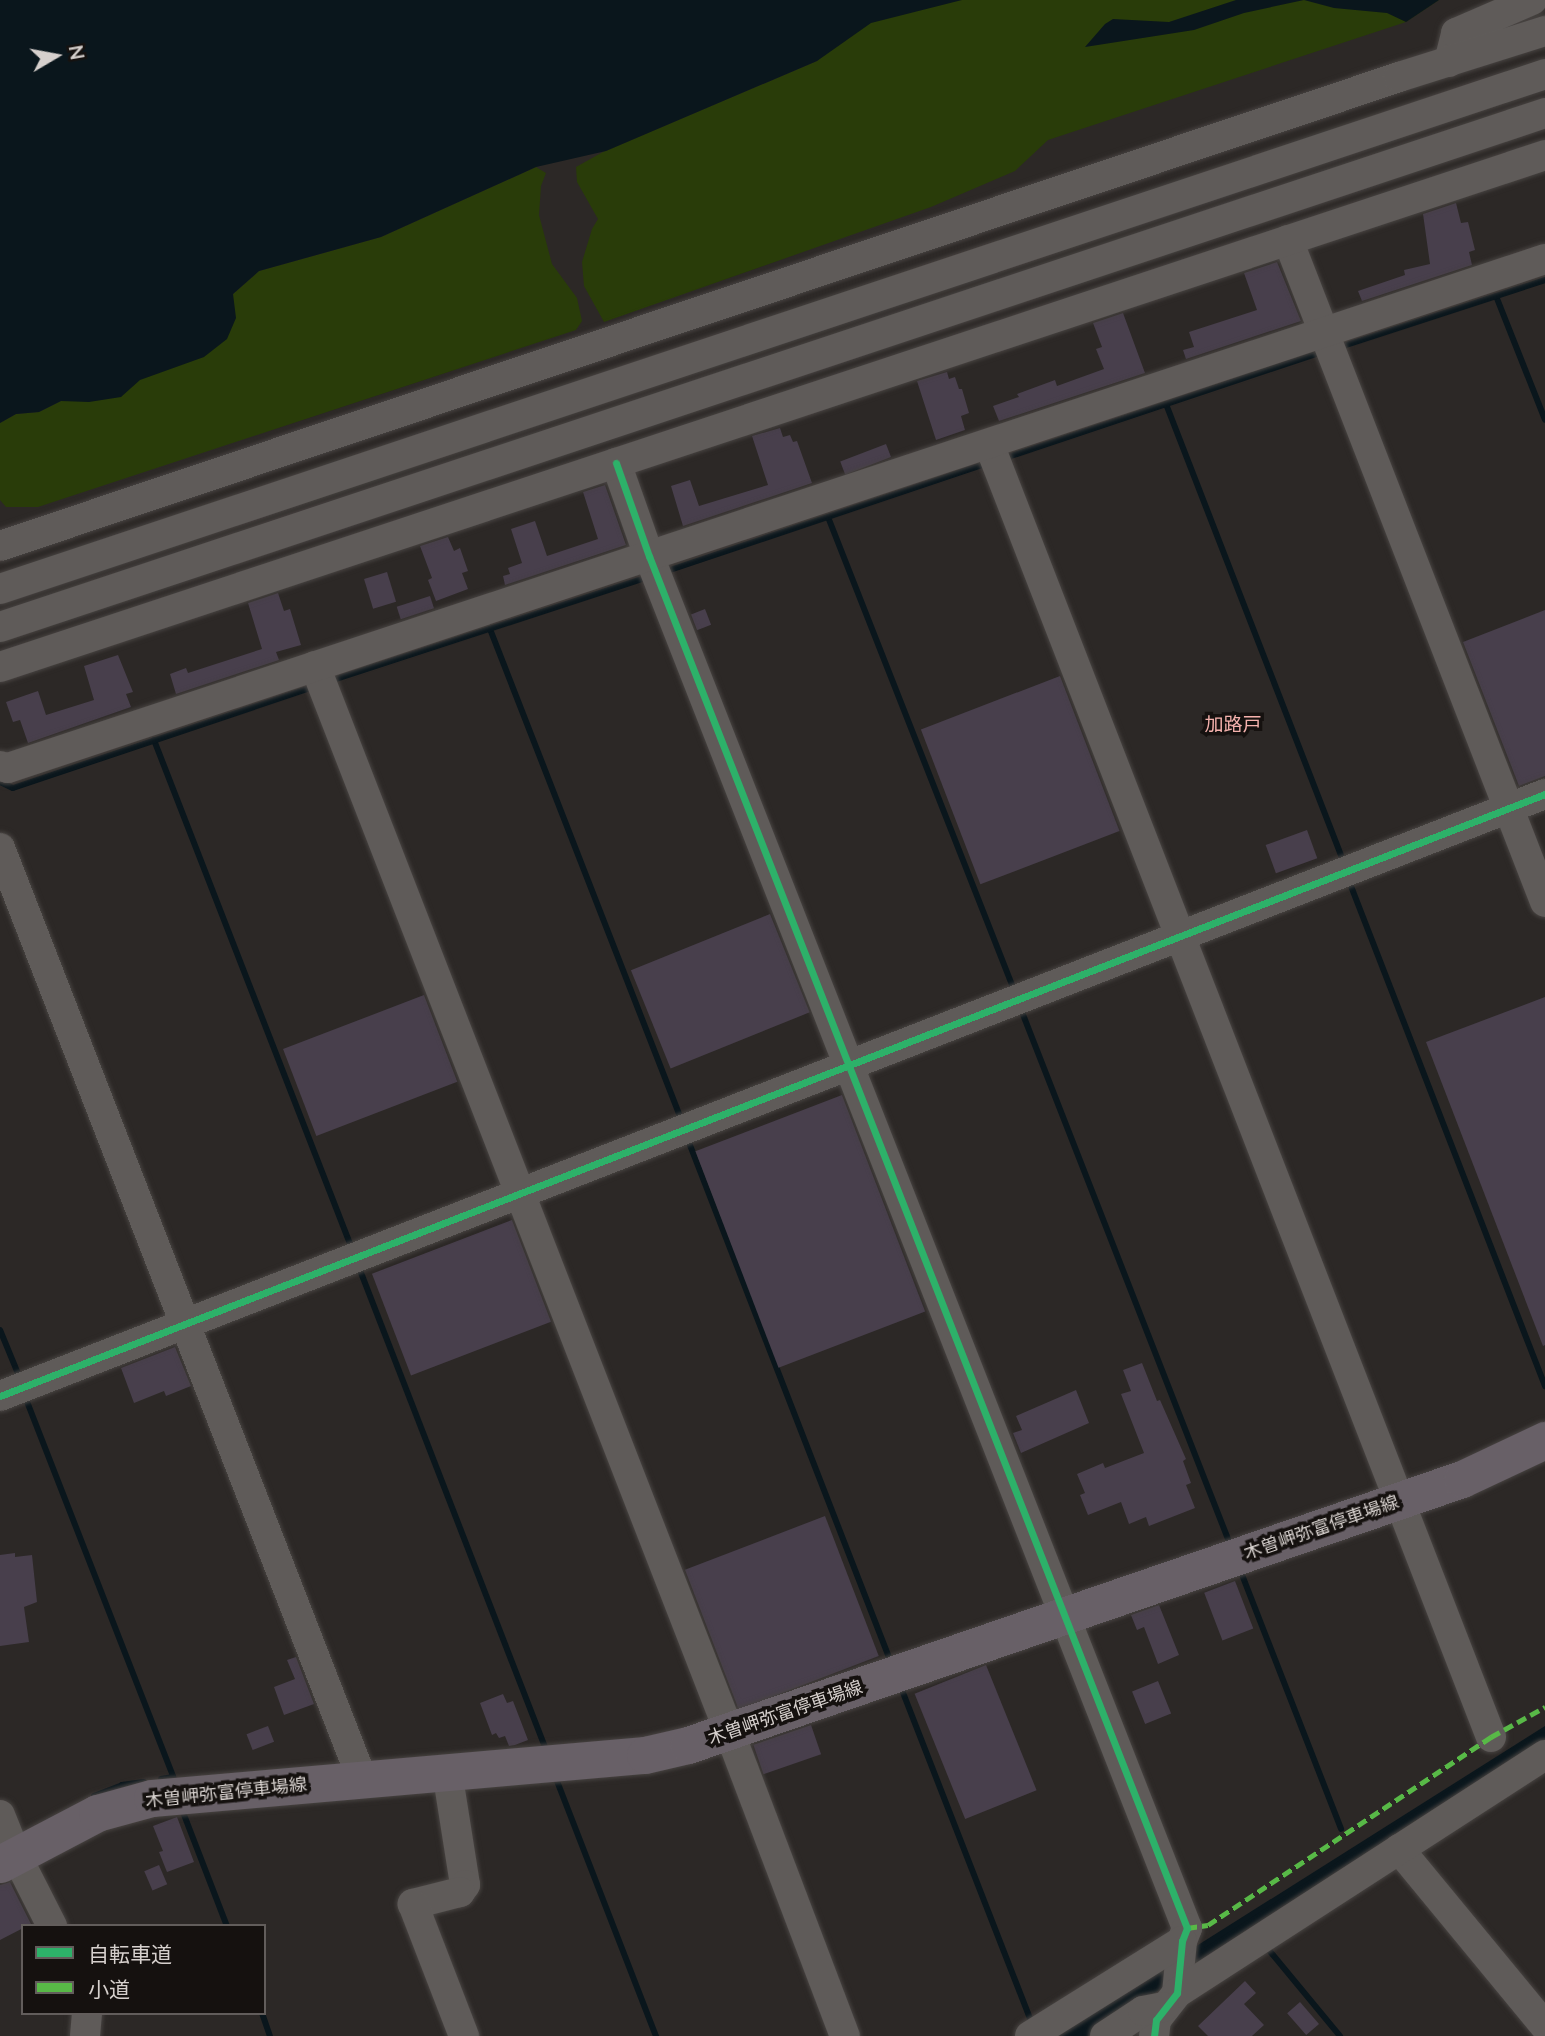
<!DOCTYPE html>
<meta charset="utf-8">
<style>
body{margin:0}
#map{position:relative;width:1545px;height:2036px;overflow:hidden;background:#2c2826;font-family:Lato,"Noto Sans JP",sans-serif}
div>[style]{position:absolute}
.green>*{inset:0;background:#293c09}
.water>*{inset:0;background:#0a161c}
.stream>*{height:6px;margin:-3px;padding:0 3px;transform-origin:3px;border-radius:3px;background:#0a161c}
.building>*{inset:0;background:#483f4c;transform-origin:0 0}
.roads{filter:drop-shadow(0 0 2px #474341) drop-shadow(0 0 2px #474341)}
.minor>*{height:30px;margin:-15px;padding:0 15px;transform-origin:15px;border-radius:15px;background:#5f5b59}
.major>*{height:37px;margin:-18.5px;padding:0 18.5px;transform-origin:18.5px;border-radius:18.5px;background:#686067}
.quiet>*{height:5px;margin-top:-2.5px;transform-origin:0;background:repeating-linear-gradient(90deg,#58b947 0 10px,transparent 0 15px)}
.cycleway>*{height:7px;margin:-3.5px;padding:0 3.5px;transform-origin:3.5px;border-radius:3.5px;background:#2db169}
span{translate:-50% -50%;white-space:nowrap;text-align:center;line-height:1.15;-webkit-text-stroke:7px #15110f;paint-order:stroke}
.street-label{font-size:18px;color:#d6d0cd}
.neighbourhood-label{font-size:19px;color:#f5b2ad}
.legend{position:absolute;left:21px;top:1924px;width:245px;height:91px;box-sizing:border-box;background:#15110f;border:2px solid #625d5b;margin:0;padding:9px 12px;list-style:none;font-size:21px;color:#d6d0cd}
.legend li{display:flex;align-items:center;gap:14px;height:35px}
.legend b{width:35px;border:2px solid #625d5b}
.north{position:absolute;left:21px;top:21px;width:70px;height:70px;-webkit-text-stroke:5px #15110f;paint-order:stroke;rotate:80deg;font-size:19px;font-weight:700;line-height:28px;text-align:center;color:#d6d0cd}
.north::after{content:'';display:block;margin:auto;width:24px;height:32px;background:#d6d0cd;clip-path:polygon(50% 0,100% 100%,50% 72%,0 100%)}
</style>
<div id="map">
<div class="green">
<i style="clip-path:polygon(920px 0,1439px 0,1406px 22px,1048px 140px,1015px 171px,931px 207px,604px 322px,584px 286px,582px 262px,592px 229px,598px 219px,577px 182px,576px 167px,603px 152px,817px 61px,851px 29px)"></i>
<i style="clip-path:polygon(536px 167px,546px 173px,541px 186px,539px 215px,552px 264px,577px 298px,582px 321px,576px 330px,38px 507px,6px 507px,0 500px,0 423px,16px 414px,39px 412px,61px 401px,233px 294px,259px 271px,381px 237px)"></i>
</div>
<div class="water">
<i style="clip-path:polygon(0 0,962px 0,871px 23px,817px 61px,606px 151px,536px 167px,381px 237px,259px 271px,233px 294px,236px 318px,227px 339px,204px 357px,140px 380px,121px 397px,89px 402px,61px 401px,39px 412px,16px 414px,0 423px)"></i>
<i style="clip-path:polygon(1236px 0,1439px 0,1406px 22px,1387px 13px,1334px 8px,1304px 0,1244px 13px,1194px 30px,1085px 47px,1105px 24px,1113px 19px,1169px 22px)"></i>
<i style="clip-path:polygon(1545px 1726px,1545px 1742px,1088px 2036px,1054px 2036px)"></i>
</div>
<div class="stream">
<i style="left:1496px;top:296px;width:133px;rotate:68.4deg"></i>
<i style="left:1337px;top:348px;width:219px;rotate:-18.1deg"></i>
<i style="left:1166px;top:404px;width:487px;rotate:68.8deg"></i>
<i style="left:1002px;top:459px;width:337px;rotate:-18.5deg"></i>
<i style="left:828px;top:517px;width:508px;rotate:68.53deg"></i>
<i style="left:667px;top:571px;width:339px;rotate:-18.6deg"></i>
<i style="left:490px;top:629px;width:526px;rotate:68.7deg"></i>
<i style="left:330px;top:681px;width:335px;rotate:-18.1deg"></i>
<i style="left:154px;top:740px;width:546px;rotate:68.74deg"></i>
<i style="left:0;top:782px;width:14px;rotate:25deg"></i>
<i style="left:13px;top:788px;width:317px;rotate:-18.6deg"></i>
<i style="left:1349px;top:881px;width:542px;rotate:68.79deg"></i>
<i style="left:1022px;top:1012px;width:566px;rotate:68.65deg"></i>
<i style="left:688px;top:1140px;width:558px;rotate:68.77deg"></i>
<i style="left:358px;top:1265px;width:517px;rotate:68.8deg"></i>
<i style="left:0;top:1330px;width:50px;rotate:67.6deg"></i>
<i style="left:26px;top:1399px;width:406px;rotate:68.7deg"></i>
<i style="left:173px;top:1777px;width:12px;rotate:171deg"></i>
<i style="left:1239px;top:1567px;width:281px;rotate:68.7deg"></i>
<i style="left:900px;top:1685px;width:364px;rotate:68.7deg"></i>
<i style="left:557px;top:1781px;width:274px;rotate:68.8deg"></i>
<i style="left:94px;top:1796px;width:30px;rotate:-21deg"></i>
<i style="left:122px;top:1785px;width:22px;rotate:-8deg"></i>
<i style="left:181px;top:1807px;width:128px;rotate:68.9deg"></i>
<i style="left:1268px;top:1949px;width:113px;rotate:50.4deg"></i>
<i style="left:262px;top:2013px;width:24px;rotate:71deg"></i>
</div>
<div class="building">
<i style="clip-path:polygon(1456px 203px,1461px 223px,1468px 222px,1475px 250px,1469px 252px,1472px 265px,1362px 301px,1358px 291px,1405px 275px,1404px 270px,1430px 264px,1423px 214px)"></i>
<i style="clip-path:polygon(1277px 262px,1301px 321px,1186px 359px,1183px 350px,1194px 347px,1189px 332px,1257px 310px,1244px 273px)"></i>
<i style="clip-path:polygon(1123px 313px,1145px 373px,999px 421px,993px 406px,1019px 397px,1017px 394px,1055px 380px,1057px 386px,1104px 369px,1096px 349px,1102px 347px,1093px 323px)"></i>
<i style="clip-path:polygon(947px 372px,949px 379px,955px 377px,959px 389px,962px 389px,969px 413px,961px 416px,965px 430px,936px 440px,917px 381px)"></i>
<i style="clip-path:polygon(780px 428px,783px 437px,790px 435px,793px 442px,797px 441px,812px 483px,683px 526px,671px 486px,690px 480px,699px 506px,768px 485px,752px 436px)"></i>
<i style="left:886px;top:444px;width:14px;height:49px;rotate:69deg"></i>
<i style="clip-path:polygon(605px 485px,626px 545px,505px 585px,503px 576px,510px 574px,508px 568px,522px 563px,511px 529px,535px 521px,547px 556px,598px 539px,583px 492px)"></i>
<i style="clip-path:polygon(448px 537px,454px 551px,460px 548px,468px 571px,462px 573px,468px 589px,436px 601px,428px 580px,432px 578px,420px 546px)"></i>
<i style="left:387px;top:572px;width:31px;height:24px;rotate:73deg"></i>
<i style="clip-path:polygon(278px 593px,284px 611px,290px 609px,301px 645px,276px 652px,279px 660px,176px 694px,170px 674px,186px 668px,188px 673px,262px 649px,248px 603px)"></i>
<i style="left:430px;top:596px;width:13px;height:35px;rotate:72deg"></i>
<i style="left:705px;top:609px;width:17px;height:15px;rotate:69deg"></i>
<i style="clip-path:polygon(1545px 610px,1545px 776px,1519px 786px,1463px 642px)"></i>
<i style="clip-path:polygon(118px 655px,133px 692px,126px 694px,131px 707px,28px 743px,20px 720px,13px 722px,6px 702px,38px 691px,46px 715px,94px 700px,84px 666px)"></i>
<i style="left:1060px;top:676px;width:166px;height:149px;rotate:69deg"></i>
<i style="left:1307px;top:830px;width:30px;height:44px;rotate:70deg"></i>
<i style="left:770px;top:914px;width:106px;height:150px;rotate:68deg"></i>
<i style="left:424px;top:995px;width:93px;height:151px;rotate:69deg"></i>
<i style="clip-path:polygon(1545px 997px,1545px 1345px,1543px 1346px,1426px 1042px)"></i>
<i style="left:842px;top:1095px;width:232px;height:157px;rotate:69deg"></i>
<i style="left:512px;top:1220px;width:109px;height:150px;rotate:69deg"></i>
<i style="clip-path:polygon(175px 1347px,191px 1386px,166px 1396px,164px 1391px,134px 1403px,121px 1368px)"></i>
<i style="clip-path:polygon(1142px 1363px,1157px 1401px,1160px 1400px,1186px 1459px,1183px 1461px,1191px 1483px,1186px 1485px,1195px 1508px,1149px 1526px,1146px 1517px,1129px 1524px,1121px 1502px,1088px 1515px,1080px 1495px,1085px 1493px,1077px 1474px,1103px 1463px,1105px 1468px,1144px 1453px,1121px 1394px,1131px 1391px,1123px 1370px)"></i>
<i style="clip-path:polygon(1076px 1390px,1089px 1423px,1021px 1453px,1013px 1433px,1022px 1430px,1016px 1416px)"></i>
<i style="left:825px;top:1516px;width:150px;height:150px;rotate:69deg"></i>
<i style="clip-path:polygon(15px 1553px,15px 1557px,32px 1555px,37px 1602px,24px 1607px,29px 1642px,0 1646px,0 1555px)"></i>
<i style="left:1235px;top:1581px;width:51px;height:33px;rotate:69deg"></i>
<i style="clip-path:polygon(1159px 1605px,1179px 1655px,1158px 1664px,1144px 1627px,1137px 1630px,1131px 1615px)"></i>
<i style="clip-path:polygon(296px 1657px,314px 1704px,284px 1715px,274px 1687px,295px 1679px,287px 1660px)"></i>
<i style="left:986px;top:1665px;width:135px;height:77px;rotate:68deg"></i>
<i style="left:1158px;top:1681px;width:35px;height:28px;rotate:68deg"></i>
<i style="clip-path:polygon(503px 1694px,507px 1703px,513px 1701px,528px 1740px,515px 1745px,509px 1746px,505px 1736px,499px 1738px,496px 1733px,492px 1735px,480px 1703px)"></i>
<i style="left:811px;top:1725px;width:31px;height:61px;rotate:71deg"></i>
<i style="left:268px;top:1726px;width:17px;height:23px;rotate:69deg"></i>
<i style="clip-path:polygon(177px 1817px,194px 1862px,167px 1872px,159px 1852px,163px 1851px,153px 1826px)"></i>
<i style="left:159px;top:1865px;width:21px;height:16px;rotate:67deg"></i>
<i style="clip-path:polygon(10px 1882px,31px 1924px,0 1940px,0 1885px)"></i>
<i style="clip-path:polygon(1245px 1981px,1256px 1993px,1244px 2004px,1264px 2025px,1252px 2036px,1208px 2036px,1198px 2026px)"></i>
<i style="left:1300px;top:2002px;width:29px;height:17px;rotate:49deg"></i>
</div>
<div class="roads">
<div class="minor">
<i style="left:1449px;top:62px;width:30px;rotate:-76deg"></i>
<i style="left:1456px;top:33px;width:83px;rotate:-23.5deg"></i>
<i style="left:1288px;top:240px;width:710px;rotate:68.78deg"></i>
<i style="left:989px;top:444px;width:1387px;rotate:68.78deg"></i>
<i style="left:616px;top:463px;width:99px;rotate:70.5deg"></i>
<i style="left:649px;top:556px;width:1474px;rotate:68.59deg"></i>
<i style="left:1187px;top:1928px;width:14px;rotate:111deg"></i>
<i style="left:1182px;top:1941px;width:52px;rotate:95.5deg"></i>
<i style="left:1177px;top:1993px;width:34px;rotate:128deg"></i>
<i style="left:1156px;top:2020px;width:16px;rotate:97deg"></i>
<i style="left:0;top:546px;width:1476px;rotate:-18.53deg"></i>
<i style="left:1399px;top:77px;width:153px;rotate:-17.5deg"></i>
<i style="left:0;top:589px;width:1629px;rotate:-18.43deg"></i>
<i style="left:0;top:627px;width:1628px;rotate:-18.4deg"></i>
<i style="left:315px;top:666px;width:1143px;rotate:68.76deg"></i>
<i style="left:729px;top:1731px;width:326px;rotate:69.2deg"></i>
<i style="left:0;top:667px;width:1628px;rotate:-18.33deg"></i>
<i style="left:0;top:766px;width:8px;rotate:14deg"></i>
<i style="left:8px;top:768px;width:1619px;rotate:-18.32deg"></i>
<i style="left:0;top:848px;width:999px;rotate:68.75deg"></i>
<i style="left:0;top:1396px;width:1658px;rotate:-21.29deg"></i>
<i style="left:447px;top:1771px;width:115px;rotate:81deg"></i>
<i style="left:465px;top:1885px;width:9px;rotate:126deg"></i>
<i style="left:460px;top:1892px;width:49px;rotate:165.7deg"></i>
<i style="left:413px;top:1904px;width:142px;rotate:68.9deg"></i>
<i style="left:0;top:1815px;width:43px;rotate:68.2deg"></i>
<i style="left:16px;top:1855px;width:80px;rotate:63.1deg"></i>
<i style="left:1399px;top:1849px;width:229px;rotate:50.5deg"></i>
<i style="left:1177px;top:1993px;width:438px;rotate:-32.9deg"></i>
<i style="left:85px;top:2036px;width:23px;rotate:-85deg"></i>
<i style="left:1030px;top:2036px;width:179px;rotate:-32deg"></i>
<i style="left:1105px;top:2036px;width:45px;rotate:-33.3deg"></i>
<i style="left:1143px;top:2011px;width:21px;rotate:-11deg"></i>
</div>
<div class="major">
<i style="left:0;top:1864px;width:110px;rotate:-27.7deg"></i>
<i style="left:97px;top:1813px;width:57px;rotate:-15.3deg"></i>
<i style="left:152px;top:1798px;width:495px;rotate:-5deg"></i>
<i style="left:645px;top:1755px;width:44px;rotate:-13.1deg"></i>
<i style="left:688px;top:1745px;width:818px;rotate:-18.97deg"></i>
<i style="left:1462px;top:1479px;width:92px;rotate:-25.2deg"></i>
</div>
</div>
<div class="quiet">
<i style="left:1187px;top:1928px;width:21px;rotate:-8deg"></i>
<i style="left:1208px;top:1925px;width:340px;rotate:-33.6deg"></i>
<i style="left:1491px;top:1737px;width:62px;rotate:-29.1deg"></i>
</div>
<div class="cycleway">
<i style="left:616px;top:463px;width:99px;rotate:70.5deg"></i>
<i style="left:649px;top:556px;width:1474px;rotate:68.59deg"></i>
<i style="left:1187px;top:1928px;width:14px;rotate:111deg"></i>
<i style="left:1182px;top:1941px;width:52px;rotate:95.5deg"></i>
<i style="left:1177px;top:1993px;width:34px;rotate:128deg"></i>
<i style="left:1156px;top:2020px;width:16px;rotate:97deg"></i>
<i style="left:0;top:1396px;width:1658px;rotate:-21.29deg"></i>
</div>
<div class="street-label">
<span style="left:1321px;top:1527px;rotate:-19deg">木曽岬弥富停車場線</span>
<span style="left:785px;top:1712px;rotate:-19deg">木曽岬弥富停車場線</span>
<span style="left:226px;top:1792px;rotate:-6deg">木曽岬弥富停車場線</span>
</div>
<div class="neighbourhood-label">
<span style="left:1233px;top:724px">加路戸</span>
</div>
<ul class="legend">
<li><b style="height:9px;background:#2db169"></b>自転車道</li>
<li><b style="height:9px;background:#58b947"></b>小道</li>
</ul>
<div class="north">N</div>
</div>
